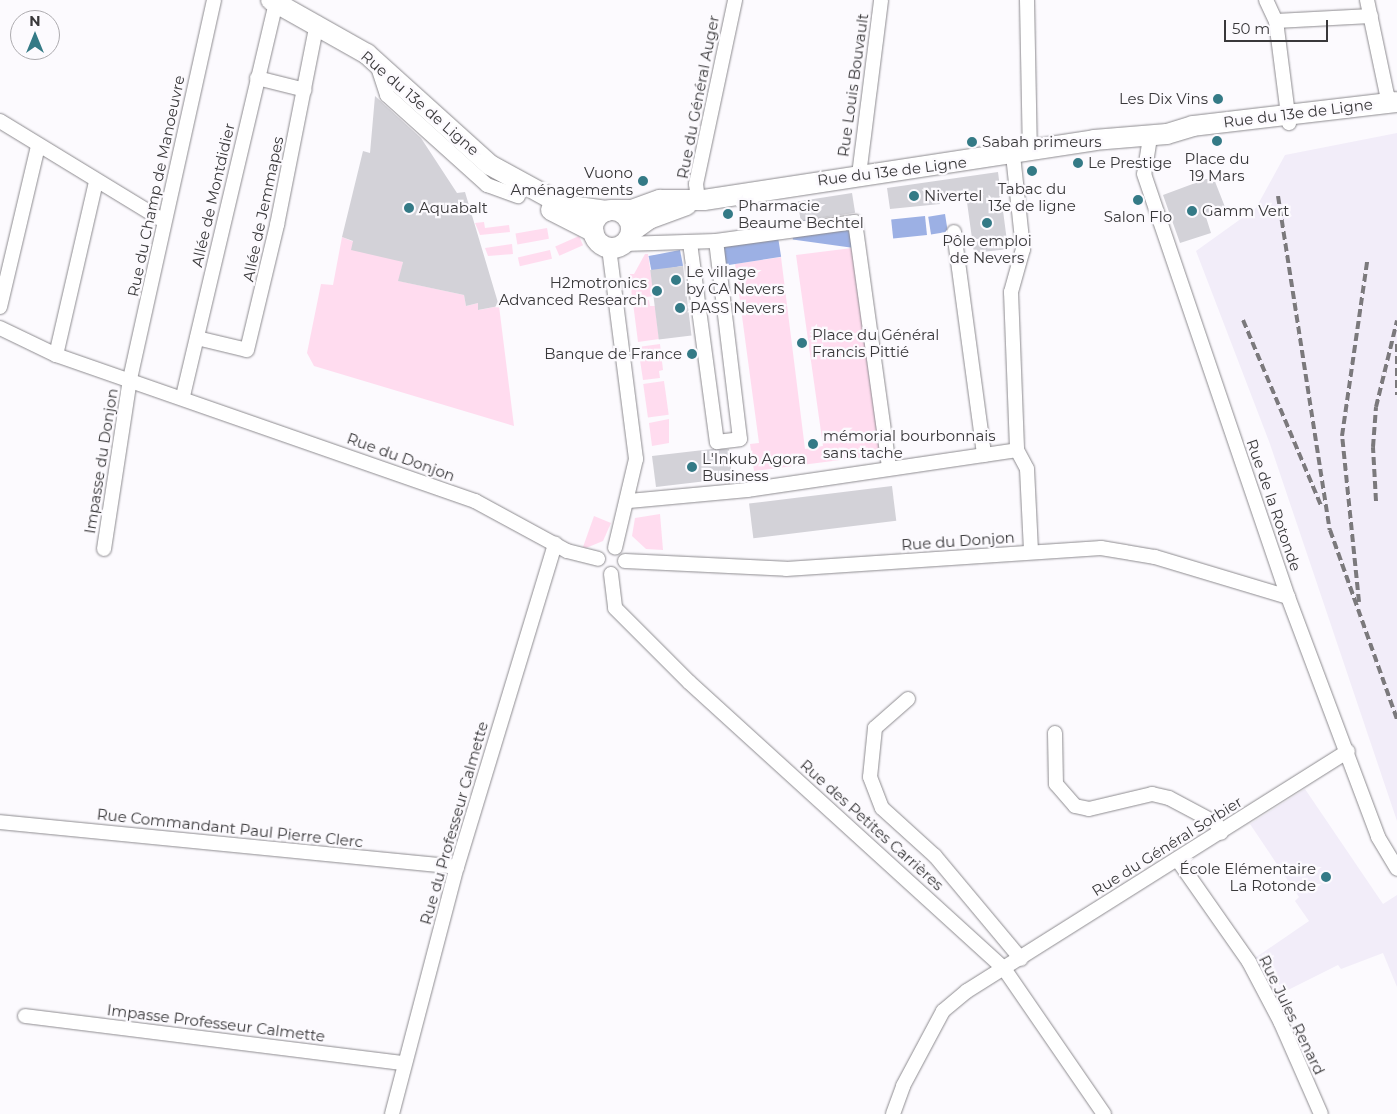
<!DOCTYPE html>
<meta charset="utf-8">
<style>
body{margin:0}
#map{position:relative;width:1397px;height:1114px;overflow:hidden;background:#fcfafe;font-family:Montserrat,sans-serif}
div>[style]{position:absolute}
.built>*{inset:0;background:#f2edf9}
.green>*{inset:0;background:#ffdcef;transform-origin:0 0}
.water>*{inset:0;background:#9cb0e4;transform-origin:0 0}
.building>*{inset:0;background:#d3d2d8;transform-origin:0 0}
.roads{filter:drop-shadow(0 0 1px #8d8b8f) drop-shadow(0 0 1px #8d8b8f)}
.minor>*{height:14px;margin:-7px;padding:0 7px;transform-origin:7px;border-radius:7px;background:#fff}
.secondary>*{height:20px;margin:-10px;padding:0 10px;transform-origin:10px;border-radius:10px;background:#fff}
.secondary>.ring{margin:-10px;padding:0;box-sizing:content-box;background:none;border:20px solid #fff;border-radius:50%}
.rail>*{height:4px;margin-top:-2px;transform-origin:0;background:repeating-linear-gradient(90deg,#7b797c 0 8px,transparent 0 12px)}
.dots>*{width:14px;height:14px;translate:-50% -50%;box-sizing:border-box;border:2px solid #fcfafe;border-radius:50%}
span{translate:-50% -50%;white-space:nowrap;text-align:center;line-height:1.15;-webkit-text-stroke:4.5px #fcfafe;paint-order:stroke}
.street-label{font-size:15px;color:#39383a}
.poi-label{font-size:15px;color:#39383a}
.right{translate:-100% -50%;text-align:right}
.left{translate:0 -50%;text-align:left}
.north{position:absolute;left:10px;top:10px;width:50px;height:50px;box-sizing:border-box;background:#fcfafe;border:1px solid #aeacb0;border-radius:50%;rotate:0deg;font-size:14px;font-weight:700;line-height:20px;text-align:center;color:#39383a}
.north::after{content:'';display:block;margin:auto;width:18px;height:22px;background:#347a86;clip-path:polygon(50% 0,100% 100%,50% 72%,0 100%)}
.scale{position:absolute;left:1224px;top:20px;width:104px;height:22px;box-sizing:border-box;border:2px solid #39383a;border-top:0;padding-left:6px;font-size:15px;line-height:18px;white-space:nowrap;color:#39383a;-webkit-text-stroke:4px #fcfafe;paint-order:stroke}
</style>
<div id="map">
<div class="built">
<i style="clip-path:polygon(1397px 133px,1397px 821px,1270px 444px,1196px 251px,1256px 208px,1285px 155px)"></i>
<i style="clip-path:polygon(1305px 789px,1383px 904px,1397px 895px,1397px 987px,1383px 953px,1341px 969px,1338px 965px,1276px 996px,1255px 958px,1309px 921px,1295px 901px,1299px 897px,1250px 824px)"></i>
</div>
<div class="green">
<i style="clip-path:polygon(484px 222px,485px 228px,509px 225px,510px 232px,480px 235px,475px 223px)"></i>
<i style="left:547px;top:228px;width:11px;height:32px;rotate:80deg"></i>
<i style="left:579px;top:236px;width:10px;height:26px;rotate:66deg"></i>
<i style="clip-path:polygon(342px 237px,403px 262px,399px 281px,464px 295px,466px 306px,478px 303px,479px 310px,499px 306px,514px 426px,314px 366px,307px 353px,321px 284px,333px 285px)"></i>
<i style="clip-path:polygon(512px 244px,513px 254px,488px 256px,485px 248px)"></i>
<i style="clip-path:polygon(852px 248px,888px 454px,754px 471px,750px 444px,759px 443px,735px 264px,781px 257px,805px 449px,823px 446px,796px 255px)"></i>
<i style="left:550px;top:250px;width:9px;height:33px;rotate:77deg"></i>
<i style="clip-path:polygon(645px 254px,648px 254px,654px 296px,632px 299px,630px 274px,634px 274px)"></i>
<i style="clip-path:polygon(649px 300px,650px 306px,655px 306px,659px 339px,638px 342px,633px 303px)"></i>
<i style="clip-path:polygon(660px 344px,663px 370px,659px 371px,660px 378px,643px 380px,638px 347px)"></i>
<i style="left:664px;top:381px;width:34px;height:21px;rotate:82deg"></i>
<i style="clip-path:polygon(669px 419px,669px 443px,652px 446px,649px 423px)"></i>
<i style="clip-path:polygon(660px 514px,663px 550px,646px 549px,632px 536px,635px 518px)"></i>
<i style="clip-path:polygon(594px 516px,611px 523px,603px 541px,586px 548px,583px 547px)"></i>
</div>
<div class="water">
<i style="left:945px;top:214px;width:18px;height:17px;rotate:81deg"></i>
<i style="left:925px;top:216px;width:19px;height:34px;rotate:84deg"></i>
<i style="left:855px;top:227px;width:21px;height:60px;rotate:98deg"></i>
<i style="left:778px;top:237px;width:20px;height:61px;rotate:81deg"></i>
<i style="left:680px;top:250px;width:16px;height:32px;rotate:79deg"></i>
</div>
<div class="building">
<i style="clip-path:polygon(375px 96px,421px 138px,457px 193px,465px 192px,499px 306px,478px 310px,478px 303px,466px 306px,464px 295px,398px 281px,403px 262px,351px 250px,353px 241px,342px 237px,363px 151px,370px 153px)"></i>
<i style="clip-path:polygon(998px 172px,1008px 249px,974px 253px,966px 195px,939px 199px,940px 204px,890px 209px,887px 188px)"></i>
<i style="clip-path:polygon(1206px 179px,1214px 179px,1225px 207px,1205px 214px,1211px 233px,1180px 243px,1163px 195px)"></i>
<i style="left:852px;top:193px;width:20px;height:55px;rotate:81deg"></i>
<i style="left:683px;top:266px;width:70px;height:33px;rotate:83deg"></i>
<i style="clip-path:polygon(712px 449px,729px 449px,732px 478px,656px 487px,652px 456px)"></i>
<i style="left:892px;top:486px;width:35px;height:144px;rotate:83deg"></i>
</div>
<div class="roads">
<div class="minor">
<i style="left:1027px;top:0;width:152px;rotate:88.9deg"></i>
<i style="left:1266px;top:0;width:23px;rotate:65deg"></i>
<i style="left:1276px;top:21px;width:103px;rotate:82.7deg"></i>
<i style="left:1367px;top:0;width:97px;rotate:78.1deg"></i>
<i style="left:1387px;top:95px;width:9px;rotate:49deg"></i>
<i style="left:1276px;top:21px;width:95px;rotate:-3deg"></i>
<i style="left:377px;top:64px;width:33px;rotate:72deg"></i>
<i style="left:387px;top:95px;width:135px;rotate:42deg"></i>
<i style="left:487px;top:185px;width:33px;rotate:20deg"></i>
<i style="left:257px;top:78px;width:49px;rotate:14deg"></i>
<i style="left:0;top:121px;width:192px;rotate:31.4deg"></i>
<i style="left:1149px;top:144px;width:30px;rotate:99deg"></i>
<i style="left:1144px;top:174px;width:447px;rotate:71.2deg"></i>
<i style="left:1288px;top:597px;width:256px;rotate:69.4deg"></i>
<i style="left:1378px;top:837px;width:37px;rotate:59deg"></i>
<i style="left:1013px;top:155px;width:95px;rotate:83.9deg"></i>
<i style="left:1023px;top:249px;width:45px;rotate:105.6deg"></i>
<i style="left:1011px;top:292px;width:158px;rotate:87.8deg"></i>
<i style="left:1017px;top:450px;width:21px;rotate:62deg"></i>
<i style="left:1027px;top:469px;width:83px;rotate:87.2deg"></i>
<i style="left:859px;top:175px;width:176px;rotate:-82.8deg"></i>
<i style="left:698px;top:200px;width:16px;rotate:-97deg"></i>
<i style="left:696px;top:184px;width:188px;rotate:-78deg"></i>
<i style="left:954px;top:232px;width:225px;rotate:82.3deg"></i>
<i style="left:690px;top:243px;width:201px;rotate:82.3deg"></i>
<i style="left:717px;top:442px;width:23px;rotate:-7deg"></i>
<i style="left:740px;top:439px;width:199px;rotate:-96.9deg"></i>
<i style="left:624px;top:244px;width:92px;rotate:-1.9deg"></i>
<i style="left:716px;top:241px;width:140px;rotate:-7.8deg"></i>
<i style="left:855px;top:222px;width:248px;rotate:82.1deg"></i>
<i style="left:609px;top:248px;width:213px;rotate:82.7deg"></i>
<i style="left:636px;top:459px;width:91px;rotate:103.3deg"></i>
<i style="left:0;top:307px;width:165px;rotate:-76.7deg"></i>
<i style="left:0;top:328px;width:62px;rotate:25.7deg"></i>
<i style="left:56px;top:355px;width:444px;rotate:19.2deg"></i>
<i style="left:475px;top:501px;width:105px;rotate:28.5deg"></i>
<i style="left:567px;top:551px;width:32px;rotate:14deg"></i>
<i style="left:197px;top:338px;width:51px;rotate:13.5deg"></i>
<i style="left:247px;top:350px;width:129px;rotate:-76.5deg"></i>
<i style="left:277px;top:225px;width:206px;rotate:-78.8deg"></i>
<i style="left:56px;top:355px;width:178px;rotate:-77deg"></i>
<i style="left:183px;top:396px;width:405px;rotate:-76.7deg"></i>
<i style="left:629px;top:501px;width:119px;rotate:-5.3deg"></i>
<i style="left:747px;top:490px;width:273px;rotate:-8.4deg"></i>
<i style="left:104px;top:549px;width:172px;rotate:-81.3deg"></i>
<i style="left:130px;top:379px;width:388px;rotate:-77.5deg"></i>
<i style="left:625px;top:561px;width:161px;rotate:2.8deg"></i>
<i style="left:786px;top:569px;width:316px;rotate:-3.8deg"></i>
<i style="left:1101px;top:548px;width:55px;rotate:9.5deg"></i>
<i style="left:1155px;top:557px;width:139px;rotate:16.7deg"></i>
<i style="left:611px;top:574px;width:34px;rotate:83deg"></i>
<i style="left:615px;top:608px;width:105px;rotate:45deg"></i>
<i style="left:689px;top:682px;width:428px;rotate:42.3deg"></i>
<i style="left:1005px;top:970px;width:175px;rotate:55.5deg"></i>
<i style="left:908px;top:699px;width:44px;rotate:138.7deg"></i>
<i style="left:875px;top:728px;width:49px;rotate:95.8deg"></i>
<i style="left:870px;top:777px;width:33px;rotate:69deg"></i>
<i style="left:882px;top:808px;width:72px;rotate:42.2deg"></i>
<i style="left:935px;top:856px;width:134px;rotate:50.1deg"></i>
<i style="left:1055px;top:733px;width:51px;rotate:88.9deg"></i>
<i style="left:1056px;top:784px;width:29px;rotate:49deg"></i>
<i style="left:1075px;top:806px;width:14px;rotate:12deg"></i>
<i style="left:1089px;top:809px;width:65px;rotate:-13.4deg"></i>
<i style="left:1152px;top:794px;width:17px;rotate:13deg"></i>
<i style="left:1169px;top:798px;width:53px;rotate:28deg"></i>
<i style="left:1216px;top:823px;width:11px;rotate:63deg"></i>
<i style="left:0;top:822px;width:459px;rotate:5.6deg"></i>
<i style="left:1177px;top:859px;width:126px;rotate:55deg"></i>
<i style="left:1249px;top:962px;width:69px;rotate:62.3deg"></i>
<i style="left:1281px;top:1023px;width:99px;rotate:66.3deg"></i>
<i style="left:25px;top:1016px;width:381px;rotate:7.1deg"></i>
<i style="left:392px;top:1114px;width:255px;rotate:-75.3deg"></i>
<i style="left:457px;top:867px;width:338px;rotate:-73.1deg"></i>
<i style="left:893px;top:1114px;width:30px;rotate:-70deg"></i>
<i style="left:903px;top:1086px;width:85px;rotate:-61.9deg"></i>
<i style="left:943px;top:1011px;width:31px;rotate:-40deg"></i>
<i style="left:967px;top:991px;width:450px;rotate:-32.2deg"></i>
</div>
<div class="secondary">
<i style="left:271px;top:0;width:110px;rotate:29.4deg"></i>
<i style="left:367px;top:54px;width:166px;rotate:42.1deg"></i>
<i style="left:490px;top:165px;width:83px;rotate:28.7deg"></i>
<i style="left:563px;top:205px;width:44px;rotate:7.8deg"></i>
<i style="left:551px;top:210px;width:48px;rotate:27.1deg"></i>
<i style="left:611px;top:210px;width:21px"></i>
<i style="left:632px;top:210px;width:30px;rotate:-20deg"></i>
<i style="left:660px;top:200px;width:44px"></i>
<i style="left:704px;top:200px;width:395px;rotate:-8.7deg"></i>
<i style="left:1094px;top:140px;width:73px;rotate:-4.7deg"></i>
<i style="left:1167px;top:134px;width:27px;rotate:-17deg"></i>
<i style="left:1193px;top:126px;width:205px;rotate:-6.7deg"></i>
<i class="ring" style="left:593px;top:210px;width:18px;height:18px"></i>
<i style="left:631px;top:232px;width:22px;rotate:-36deg"></i>
<i style="left:649px;top:219px;width:40px;rotate:-20.2deg"></i>
</div>
</div>
<div class="rail">
<i style="left:1278px;top:196px;width:338px;rotate:81.2deg"></i>
<i style="left:1330px;top:530px;width:201px;rotate:70.5deg"></i>
<i style="left:1243px;top:320px;width:202px;rotate:67.2deg"></i>
<i style="left:1397px;top:344px;width:51px;rotate:90deg"></i>
<i style="left:1376px;top:501px;width:54px;rotate:-93.2deg"></i>
<i style="left:1373px;top:447px;width:40px;rotate:-85.7deg"></i>
<i style="left:1376px;top:407px;width:89px;rotate:-76.3deg"></i>
<i style="left:1359px;top:602px;width:167px;rotate:-95.8deg"></i>
<i style="left:1342px;top:436px;width:176px;rotate:-81.8deg"></i>
</div>
<div class="dots">
<i style="left:1218px;top:99px;background:#347a86"></i>
<i style="left:1217px;top:141px;background:#347a86"></i>
<i style="left:972px;top:142px;background:#347a86"></i>
<i style="left:1078px;top:163px;background:#347a86"></i>
<i style="left:1032px;top:171px;background:#347a86"></i>
<i style="left:643px;top:181px;background:#347a86"></i>
<i style="left:914px;top:196px;background:#347a86"></i>
<i style="left:1138px;top:200px;background:#347a86"></i>
<i style="left:409px;top:208px;background:#347a86"></i>
<i style="left:1192px;top:211px;background:#347a86"></i>
<i style="left:728px;top:214px;background:#347a86"></i>
<i style="left:987px;top:223px;background:#347a86"></i>
<i style="left:676px;top:280px;background:#347a86"></i>
<i style="left:657px;top:291px;background:#347a86"></i>
<i style="left:680px;top:308px;background:#347a86"></i>
<i style="left:802px;top:343px;background:#347a86"></i>
<i style="left:692px;top:354px;background:#347a86"></i>
<i style="left:813px;top:444px;background:#347a86"></i>
<i style="left:692px;top:467px;background:#347a86"></i>
<i style="left:1326px;top:877px;background:#347a86"></i>
</div>
<div class="street-label">
<span style="left:853px;top:85px;rotate:-82deg">Rue Louis Bouvault</span>
<span style="left:698px;top:97px;rotate:-79deg">Rue du Général Auger</span>
<span style="left:420px;top:103px;rotate:41deg">Rue du 13e de Ligne</span>
<span style="left:1298px;top:113px;rotate:-7deg">Rue du 13e de Ligne</span>
<span style="left:892px;top:171px;rotate:-7deg">Rue du 13e de Ligne</span>
<span style="left:156px;top:186px;rotate:-78deg">Rue du Champ de Manoeuvre</span>
<span style="left:213px;top:195px;rotate:-77deg">Allée de Montdidier</span>
<span style="left:263px;top:209px;rotate:-78deg">Allée de Jemmapes</span>
<span style="left:401px;top:457px;rotate:20deg">Rue du Donjon</span>
<span style="left:101px;top:461px;rotate:-81deg">Impasse du Donjon</span>
<span style="left:1274px;top:505px;rotate:71deg">Rue de la Rotonde</span>
<span style="left:958px;top:541px;rotate:-4deg">Rue du Donjon</span>
<span style="left:454px;top:823px;rotate:-74deg">Rue du Professeur Calmette</span>
<span style="left:872px;top:825px;rotate:42deg">Rue des Petites Carrières</span>
<span style="left:230px;top:828px;rotate:6deg">Rue Commandant Paul Pierre Clerc</span>
<span style="left:1167px;top:846px;rotate:-32deg">Rue du Général Sorbier</span>
<span style="left:1292px;top:1015px;rotate:64deg">Rue Jules Renard</span>
<span style="left:216px;top:1023px;rotate:7deg">Impasse Professeur Calmette</span>
</div>
<div class="poi-label">
<span class="right" style="left:1208px;top:99px">Les Dix Vins</span>
<span class="left" style="left:982px;top:142px">Sabah primeurs</span>
<span style="left:1217px;top:167px">Place du<br>19 Mars</span>
<span class="left" style="left:1088px;top:163px">Le Prestige</span>
<span class="right" style="left:633px;top:181px">Vuono<br>Aménagements</span>
<span style="left:1032px;top:197px">Tabac du<br>13e de ligne</span>
<span class="left" style="left:924px;top:196px">Nivertel</span>
<span class="left" style="left:738px;top:214px">Pharmacie<br>Beaume Bechtel</span>
<span class="left" style="left:419px;top:208px">Aquabalt</span>
<span class="left" style="left:1202px;top:211px">Gamm Vert</span>
<span style="left:1138px;top:217px">Salon Flo</span>
<span style="left:987px;top:249px">Pôle emploi<br>de Nevers</span>
<span class="left" style="left:686px;top:280px">Le village<br>by CA Nevers</span>
<span class="right" style="left:647px;top:291px">H2motronics<br>Advanced Research</span>
<span class="left" style="left:690px;top:308px">PASS Nevers</span>
<span class="left" style="left:812px;top:343px">Place du Général<br>Francis Pittié</span>
<span class="right" style="left:682px;top:354px">Banque de France</span>
<span class="left" style="left:823px;top:444px">mémorial bourbonnais<br>sans tache</span>
<span class="left" style="left:702px;top:467px">L'Inkub Agora<br>Business</span>
<span class="right" style="left:1316px;top:877px">École Elémentaire<br>La Rotonde</span>
</div>
<div class="north">N</div>
<div class="scale">50 m</div>
</div>
